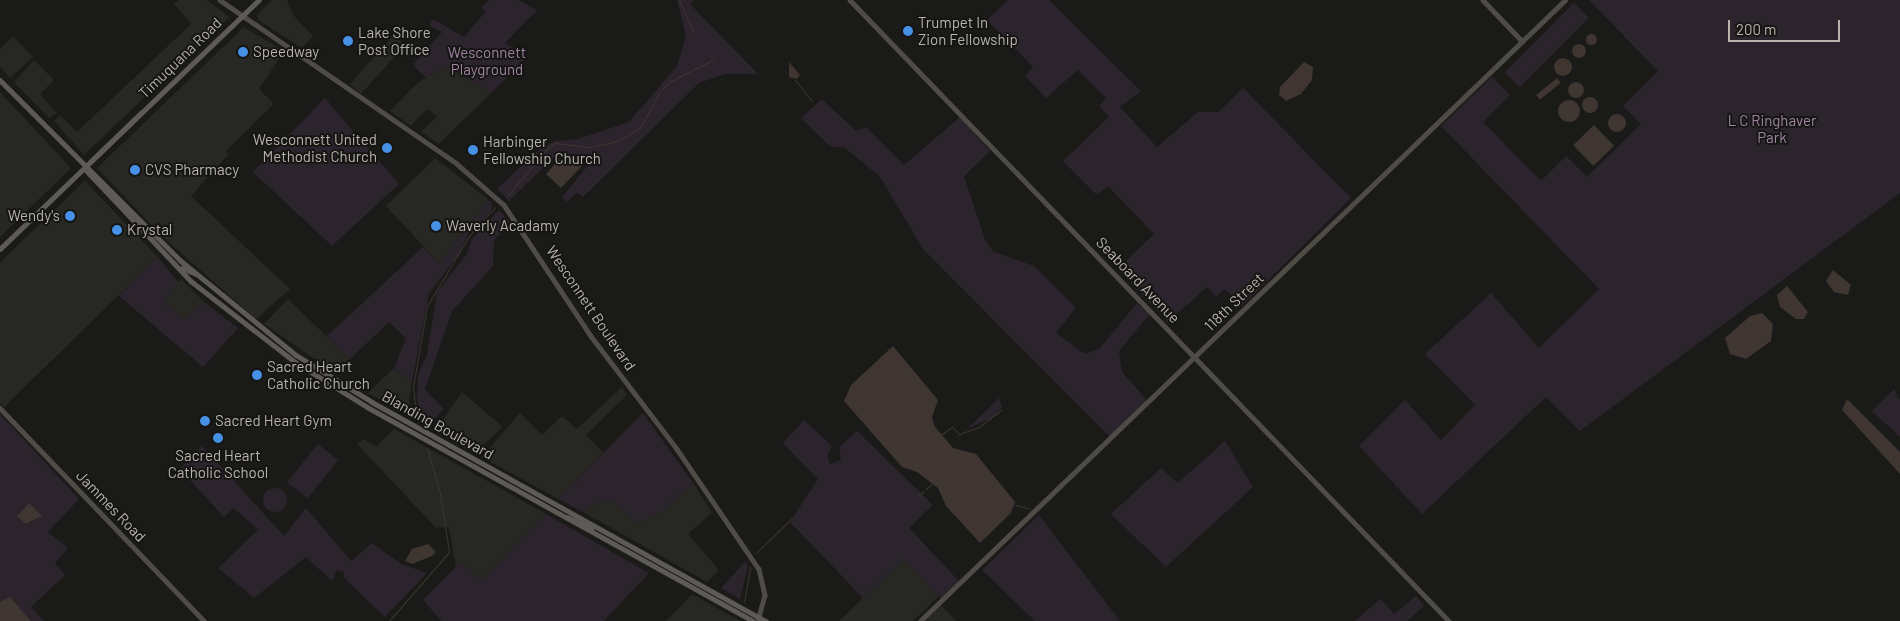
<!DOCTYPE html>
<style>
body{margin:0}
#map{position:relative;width:1900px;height:621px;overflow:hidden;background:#1a1a18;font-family:Barlow,sans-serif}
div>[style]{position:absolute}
.built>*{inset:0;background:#272724;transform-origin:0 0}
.green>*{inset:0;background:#2c242c;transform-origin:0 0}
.round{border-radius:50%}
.water>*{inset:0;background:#3f3531;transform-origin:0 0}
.stream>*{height:1px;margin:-0.5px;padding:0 0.5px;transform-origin:0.5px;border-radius:0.5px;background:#3f3531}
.secondary>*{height:4.5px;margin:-2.25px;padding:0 2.25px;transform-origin:2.25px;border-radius:2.25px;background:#4f4c48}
.primary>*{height:4.5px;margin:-2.25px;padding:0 2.25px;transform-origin:2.25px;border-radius:2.25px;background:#5e5b56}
.dots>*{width:14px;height:14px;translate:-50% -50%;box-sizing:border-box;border:2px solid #151513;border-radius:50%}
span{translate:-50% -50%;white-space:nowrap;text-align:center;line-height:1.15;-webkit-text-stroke:4px #151513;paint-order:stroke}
.poi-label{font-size:15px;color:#b9b3ab}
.left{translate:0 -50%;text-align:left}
.right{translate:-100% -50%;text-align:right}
.park-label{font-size:15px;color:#a084a2}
.street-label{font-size:15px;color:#b9b3ab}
.scale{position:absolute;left:1728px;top:20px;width:112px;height:22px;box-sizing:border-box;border:2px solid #b9b3ab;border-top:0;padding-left:6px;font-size:15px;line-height:18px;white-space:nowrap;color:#b9b3ab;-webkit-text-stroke:4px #151513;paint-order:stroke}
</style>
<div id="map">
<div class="built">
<i style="clip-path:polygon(179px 0,207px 0,229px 17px,84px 155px,54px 121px,60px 115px,77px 132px,191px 24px,174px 4px)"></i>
<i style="clip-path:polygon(272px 0,287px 0,293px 15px,313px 36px,302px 48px,258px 20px,257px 14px)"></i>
<i style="clip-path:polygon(244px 27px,284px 51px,259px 89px,274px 104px,226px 151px,229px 154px,191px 196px,290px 289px,256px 319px,165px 239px,97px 168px)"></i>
<i style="left:394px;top:35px;width:15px;height:66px;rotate:42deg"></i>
<i style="clip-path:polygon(13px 36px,33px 57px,10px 78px,0 67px,0 49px)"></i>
<i style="clip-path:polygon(34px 60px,54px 80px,40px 94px,57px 113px,49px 118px,14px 82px)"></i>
<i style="clip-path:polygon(446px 65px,491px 93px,439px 144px,421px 132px,437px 116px,427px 109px,411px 126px,390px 111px,415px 85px)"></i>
<i style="clip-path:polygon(0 92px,71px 168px,0 237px)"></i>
<i style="clip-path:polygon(435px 158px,489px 200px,439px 263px,386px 206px)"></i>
<i style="clip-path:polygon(85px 181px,158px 257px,4px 407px,0 403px,0 262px)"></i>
<i style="left:181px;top:279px;width:33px;height:28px;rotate:45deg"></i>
<i style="clip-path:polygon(288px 299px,350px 359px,335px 373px,264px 324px)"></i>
<i style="clip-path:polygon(394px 368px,412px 381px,409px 399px,413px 418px,368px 393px)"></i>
<i style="clip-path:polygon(622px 387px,627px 395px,586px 435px,603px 453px,558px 499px,482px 457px,520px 413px,542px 435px,562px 416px,577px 429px)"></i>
<i style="clip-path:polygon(462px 392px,503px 427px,474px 453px,435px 431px)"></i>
<i style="clip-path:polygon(394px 429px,546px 514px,482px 580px,461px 562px,456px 567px,449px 527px,436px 528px,357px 444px,363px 439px,376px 446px)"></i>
<i style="clip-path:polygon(693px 483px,712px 513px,688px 534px,719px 570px,707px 582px,583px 512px,595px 503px,611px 500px,664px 510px)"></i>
<i style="clip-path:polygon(903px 558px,939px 596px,913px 621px,839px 621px)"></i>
<i style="clip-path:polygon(692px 594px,740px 621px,666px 621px)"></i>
<i style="clip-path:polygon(940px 605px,943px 607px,956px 621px,923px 621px)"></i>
</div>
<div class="green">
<i style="clip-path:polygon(489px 0,518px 0,537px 10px,505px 43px,528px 56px,491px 93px,446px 65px,426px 78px,413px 65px,442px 32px,429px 25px,433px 19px,464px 37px,486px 11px,481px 8px)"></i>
<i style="clip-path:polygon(677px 0,694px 0,690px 4px,758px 74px,725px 74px,699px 83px,583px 197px,577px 192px,567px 202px,562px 197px,590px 163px,584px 155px,558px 153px,509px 201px,497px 189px,535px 153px,555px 141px,578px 139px,629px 122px,677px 66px,686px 36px)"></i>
<i style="clip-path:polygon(1008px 0,1049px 0,1141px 91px,1120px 107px,1157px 147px,1198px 112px,1218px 112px,1243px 88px,1351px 198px,1242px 306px,1225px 289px,1216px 297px,1207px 287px,1168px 322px,1118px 269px,1154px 234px,1108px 186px,1097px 195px,1063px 161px,1109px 117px,1099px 106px,1106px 98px,1078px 70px,1046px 98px,1025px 76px,1033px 67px,987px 20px)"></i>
<i style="clip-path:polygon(1589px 0,1900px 0,1900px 193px,1580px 431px,1546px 397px,1422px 514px,1359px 446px,1405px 400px,1441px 440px,1475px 405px,1425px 354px,1491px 293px,1539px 348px,1599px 289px,1441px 126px,1492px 77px,1510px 95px,1483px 122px,1541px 181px,1566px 156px,1587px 177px,1641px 124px,1623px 106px,1658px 71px)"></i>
<i style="left:1574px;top:3px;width:21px;height:98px;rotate:45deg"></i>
<i style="clip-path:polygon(325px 98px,399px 184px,332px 246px,253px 172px)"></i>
<i style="clip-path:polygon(822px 99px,856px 131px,866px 127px,904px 165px,960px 117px,990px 151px,964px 176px,985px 240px,994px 252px,1034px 266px,1076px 308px,1056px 333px,1085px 354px,1099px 349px,1137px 303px,1150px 314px,1119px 351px,1122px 372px,1147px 400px,1110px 437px,923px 249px,880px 177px,844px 147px,831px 147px,801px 118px)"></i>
<i style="clip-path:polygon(489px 200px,493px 205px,489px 214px,468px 234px,459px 254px,429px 293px,412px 381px,394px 368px,406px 338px,389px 322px,350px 359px,327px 336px,423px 247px,439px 263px)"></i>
<i style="clip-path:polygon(499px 210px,511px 224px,494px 240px,493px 266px,452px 311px,425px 389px,444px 409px,427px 427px,421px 423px,417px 398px,418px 375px,427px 355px,437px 292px,467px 254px,472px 239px)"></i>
<i style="clip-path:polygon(158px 257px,178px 282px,163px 301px,184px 320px,204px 302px,238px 328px,203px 367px,119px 296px)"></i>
<i style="clip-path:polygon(1894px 389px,1900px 400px,1900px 437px,1872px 411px)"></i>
<i style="clip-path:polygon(999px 398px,1002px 407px,992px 418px,968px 428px)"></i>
<i style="clip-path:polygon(643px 413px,693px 483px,664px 510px,639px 524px,612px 500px,595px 503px,583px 512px,558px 499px)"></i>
<i style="clip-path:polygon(evenodd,0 414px,79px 499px,48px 532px,68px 548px,55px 563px,65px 575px,31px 607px,44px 621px,31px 621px,12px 599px,0 602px,0 414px,29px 503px,39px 517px,28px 524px,27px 505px,29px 503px)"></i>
<i style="clip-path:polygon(804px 420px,832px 446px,827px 456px,830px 464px,841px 460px,839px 447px,857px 431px,933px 505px,909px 528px,959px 581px,941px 598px,903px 559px,863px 598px,790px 522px,818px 479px,783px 443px)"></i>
<i style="clip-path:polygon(1225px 441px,1253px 487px,1166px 567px,1111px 514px,1161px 468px,1178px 483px)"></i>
<i style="left:318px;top:444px;width:26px;height:49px;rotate:39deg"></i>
<i style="clip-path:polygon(202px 446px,284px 536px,306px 508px,351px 561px,372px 543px,401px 564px,427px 573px,385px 617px,344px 578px,344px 572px,337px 570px,332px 581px,306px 557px,254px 598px,218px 568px,258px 530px,234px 508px,224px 517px,180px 469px)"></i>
<i class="round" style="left:263px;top:488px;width:24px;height:24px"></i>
<i style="clip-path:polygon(546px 514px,649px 573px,604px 621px,441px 621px,423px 600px,461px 562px,482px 580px)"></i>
<i style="clip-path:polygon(1039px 515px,1120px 621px,1035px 621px,982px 570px)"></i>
<i style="clip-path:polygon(745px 562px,748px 566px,740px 599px,721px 588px)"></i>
<i style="clip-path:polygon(1416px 596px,1424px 606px,1407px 621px,1355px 621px,1380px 599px,1394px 614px)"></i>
</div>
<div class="water">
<i class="round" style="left:1585.5px;top:33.5px;width:11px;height:11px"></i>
<i class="round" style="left:1572px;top:44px;width:14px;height:14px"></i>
<i class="round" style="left:1554px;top:58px;width:18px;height:18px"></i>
<i style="clip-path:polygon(789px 62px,800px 75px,797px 79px,789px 77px)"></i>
<i style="clip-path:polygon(1304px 62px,1313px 67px,1312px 80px,1301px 94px,1286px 101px,1279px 95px,1280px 87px)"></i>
<i style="left:1557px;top:78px;width:6px;height:27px;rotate:51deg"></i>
<i class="round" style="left:1568px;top:82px;width:16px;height:16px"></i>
<i class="round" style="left:1582px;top:97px;width:16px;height:16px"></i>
<i class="round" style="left:1558px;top:100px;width:22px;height:22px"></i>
<i class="round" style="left:1608px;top:114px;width:18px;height:18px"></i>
<i style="left:1594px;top:125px;width:29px;height:29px;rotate:46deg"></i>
<i style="clip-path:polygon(559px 159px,584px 164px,561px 188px,546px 174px)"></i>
<i style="clip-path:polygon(1833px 270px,1851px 285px,1848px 295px,1834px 292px,1826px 281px)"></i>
<i style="clip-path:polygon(1787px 286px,1808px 312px,1804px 319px,1796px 319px,1780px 307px,1777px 295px)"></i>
<i style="clip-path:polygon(1762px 313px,1773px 324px,1771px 341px,1746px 359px,1730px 354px,1725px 338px,1750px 316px)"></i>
<i style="clip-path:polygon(893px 346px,938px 400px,932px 417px,935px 427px,953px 448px,976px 454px,1015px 502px,1011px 513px,980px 543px,946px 506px,938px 488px,917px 472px,902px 467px,844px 401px,851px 385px)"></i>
<i style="clip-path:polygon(1847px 399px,1900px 452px,1900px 474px,1842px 410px)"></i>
<i style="clip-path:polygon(29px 503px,42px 516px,26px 524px,17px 516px)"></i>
<i style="clip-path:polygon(428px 544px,436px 552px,432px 556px,412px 564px,405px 561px,412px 549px)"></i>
<i style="clip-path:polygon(9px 597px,12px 599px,31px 621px,0 621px,0 602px)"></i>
</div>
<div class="stream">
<i style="left:679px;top:0;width:35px;rotate:66deg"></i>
<i style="left:795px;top:80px;width:27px;rotate:51deg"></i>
<i style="left:507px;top:196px;width:62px;rotate:-49.6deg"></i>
<i style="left:547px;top:149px;width:10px;rotate:-37deg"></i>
<i style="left:555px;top:143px;width:35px;rotate:7deg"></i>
<i style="left:590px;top:147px;width:29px;rotate:-12deg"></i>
<i style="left:618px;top:141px;width:26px;rotate:-31deg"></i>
<i style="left:640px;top:128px;width:42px;rotate:-61.6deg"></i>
<i style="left:660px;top:91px;width:15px;rotate:-42deg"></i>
<i style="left:671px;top:81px;width:47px;rotate:-26.6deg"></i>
<i style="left:417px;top:420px;width:33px;rotate:-97deg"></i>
<i style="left:413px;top:387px;width:82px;rotate:-80.2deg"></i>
<i style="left:427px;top:306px;width:82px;rotate:-59deg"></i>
<i style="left:469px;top:236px;width:39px;rotate:-48deg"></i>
<i style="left:941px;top:435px;width:14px;rotate:-36deg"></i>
<i style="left:952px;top:427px;width:10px;rotate:45deg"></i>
<i style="left:959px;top:434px;width:21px;rotate:-19deg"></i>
<i style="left:979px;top:427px;width:28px;rotate:-38deg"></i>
<i style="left:926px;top:489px;width:9px;rotate:-41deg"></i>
<i style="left:919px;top:495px;width:6px;rotate:-39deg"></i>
<i style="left:1015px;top:505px;width:16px;rotate:14deg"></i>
<i style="left:756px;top:553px;width:49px;rotate:-44.2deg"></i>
<i style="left:744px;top:602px;width:36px;rotate:-80deg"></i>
<i style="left:389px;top:621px;width:91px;rotate:-49deg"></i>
<i style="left:449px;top:552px;width:60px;rotate:-98.7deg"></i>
<i style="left:440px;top:493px;width:47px;rotate:-106.1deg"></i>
<i style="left:737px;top:621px;width:1px;rotate:-90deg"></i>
</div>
<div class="secondary">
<i style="left:220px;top:0;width:287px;rotate:34.6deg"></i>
<i style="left:456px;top:163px;width:64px;rotate:41.2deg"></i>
<i style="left:504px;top:205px;width:157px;rotate:56.4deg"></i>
<i style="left:591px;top:336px;width:142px;rotate:52.7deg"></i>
<i style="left:677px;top:449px;width:145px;rotate:55.7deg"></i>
<i style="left:759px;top:569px;width:27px;rotate:77deg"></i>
<i style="left:765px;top:595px;width:27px;rotate:105deg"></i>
<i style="left:850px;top:0;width:863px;rotate:46.03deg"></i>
<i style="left:1483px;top:0;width:57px;rotate:46.4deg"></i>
<i style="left:0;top:408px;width:295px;rotate:46.2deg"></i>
<i style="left:920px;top:621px;width:895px;rotate:-43.91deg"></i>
</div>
<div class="primary">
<i style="left:0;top:80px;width:255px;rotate:45deg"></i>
<i style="left:180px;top:260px;width:150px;rotate:39.3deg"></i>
<i style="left:296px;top:355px;width:89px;rotate:31.7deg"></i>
<i style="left:372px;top:402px;width:451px;rotate:29.1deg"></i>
<i style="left:90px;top:162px;width:71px;rotate:-43.9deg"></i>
<i style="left:86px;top:170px;width:153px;rotate:46.6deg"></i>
<i style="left:191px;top:281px;width:132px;rotate:37.9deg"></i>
<i style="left:295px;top:362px;width:87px;rotate:31.9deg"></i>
<i style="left:369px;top:408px;width:439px;rotate:29deg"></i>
<i style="left:0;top:249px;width:359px;rotate:-43.9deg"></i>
<i style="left:182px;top:268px;width:15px;rotate:23deg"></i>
<i style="left:567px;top:517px;width:27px;rotate:24deg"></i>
</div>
<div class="dots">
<i style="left:908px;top:31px;background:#4691e5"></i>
<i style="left:348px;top:41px;background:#4691e5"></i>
<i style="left:243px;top:52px;background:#4691e5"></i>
<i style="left:387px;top:148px;background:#4691e5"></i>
<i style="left:473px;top:150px;background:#4691e5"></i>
<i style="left:135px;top:170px;background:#4691e5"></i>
<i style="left:70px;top:216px;background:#4691e5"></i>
<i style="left:436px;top:226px;background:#4691e5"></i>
<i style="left:117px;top:230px;background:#4691e5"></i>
<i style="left:257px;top:375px;background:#4691e5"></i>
<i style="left:205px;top:421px;background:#4691e5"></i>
<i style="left:218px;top:438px;background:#4691e5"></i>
</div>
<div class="poi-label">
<span class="left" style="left:918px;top:31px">Trumpet In<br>Zion Fellowship</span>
<span class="left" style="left:358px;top:41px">Lake Shore<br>Post Office</span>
<span class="left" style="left:253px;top:52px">Speedway</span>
<span class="right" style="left:377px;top:148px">Wesconnett United<br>Methodist Church</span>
<span class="left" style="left:483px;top:150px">Harbinger<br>Fellowship Church</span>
<span class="left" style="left:145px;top:170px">CVS Pharmacy</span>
<span class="right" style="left:60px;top:216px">Wendy's</span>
<span class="left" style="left:446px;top:226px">Waverly Acadamy</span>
<span class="left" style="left:127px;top:230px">Krystal</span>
<span class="left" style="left:267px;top:375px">Sacred Heart<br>Catholic Church</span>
<span class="left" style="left:215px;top:421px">Sacred Heart Gym</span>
<span style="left:218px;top:464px">Sacred Heart<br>Catholic School</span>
</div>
<div class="park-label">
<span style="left:487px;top:61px">Wesconnett<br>Playground</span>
<span style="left:1772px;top:129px">L C Ringhaver<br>Park</span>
</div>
<div class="street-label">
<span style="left:180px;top:58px;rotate:-44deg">Timuquana Road</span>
<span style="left:1138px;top:280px;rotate:46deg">Seaboard Avenue</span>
<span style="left:1234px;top:302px;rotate:-44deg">118th Street</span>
<span style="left:591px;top:308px;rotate:56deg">Wesconnett Boulevard</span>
<span style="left:438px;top:425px;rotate:29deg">Blanding Boulevard</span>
<span style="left:111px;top:506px;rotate:46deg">Jammes Road</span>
</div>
<div class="scale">200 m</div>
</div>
